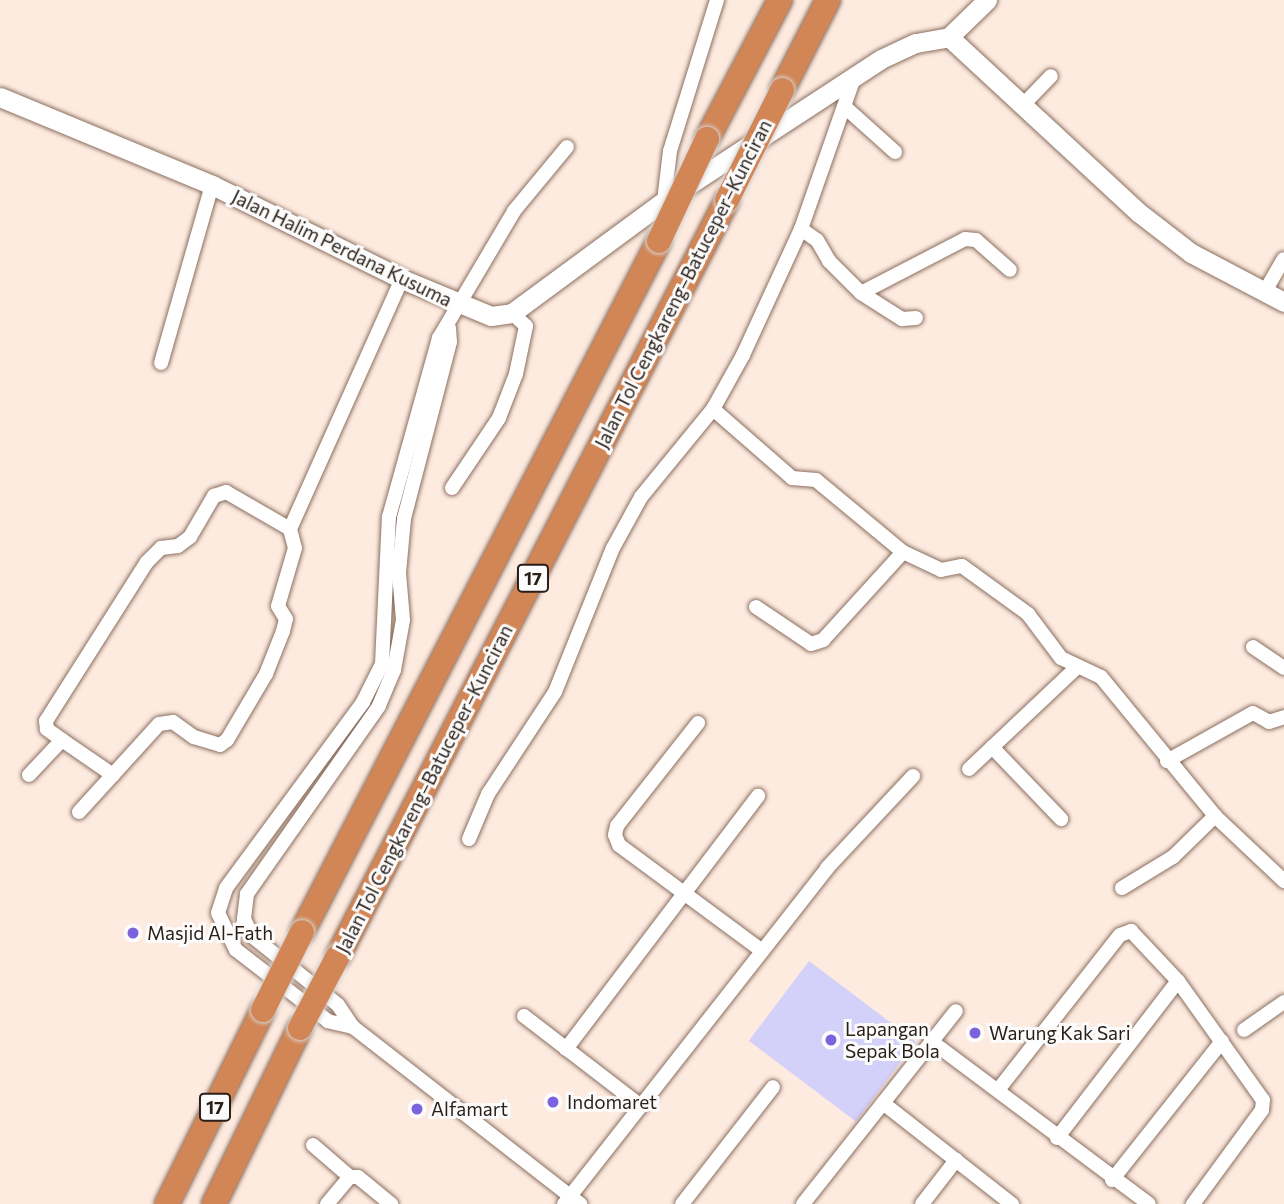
<!DOCTYPE html>
<meta charset="utf-8">
<style>
body{margin:0}
#map{position:relative;width:1284px;height:1204px;overflow:hidden;background:#feebe0;font-family:Commissioner,sans-serif}
div>[style]{position:absolute}
.green>*{inset:0;background:#d3d0f9;transform-origin:0 0}
.roads{filter:drop-shadow(0 0 2px #8a6f5f) drop-shadow(0 0 2px #8a6f5f)}
.street>*{height:14px;margin:-7px;padding:0 7px;transform-origin:7px;border-radius:7px;background:#fff}
.secondary>*{height:19px;margin:-9.5px;padding:0 9.5px;transform-origin:9.5px;border-radius:9.5px;background:#fff}
.highway>*{height:24px;margin:-12px;padding:0 12px;transform-origin:12px;border-radius:12px;background:#d28555}
.bridges{filter:drop-shadow(0 0 2px #d4d2d1) drop-shadow(0 0 2px #d4d2d1)}
.highway-bridge>*{height:24px;margin:-12px;padding:0 12px;transform-origin:12px;border-radius:12px;background:#d28555}
.dots>*{width:19px;height:19px;translate:-50% -50%;box-sizing:border-box;border:4px solid #fcfcfc;border-radius:50%}
span{translate:-50% -50%;white-space:nowrap;text-align:center;line-height:1.15;-webkit-text-stroke:6px #fcfcfc;paint-order:stroke}
.shield-label span{padding:2px 5px;background:#fcfcfc;border:2px solid;border-radius:5px;-webkit-text-stroke-width:0}
.shield-label{font-size:18px;color:#291e18;font-weight:700}
.street-label{font-size:19px;color:#291e18}
.poi-label{font-size:19px;color:#291e18}
.left{translate:0 -50%;text-align:left}
</style>
<div id="map">
<div class="green">
<i style="left:809px;top:961px;width:134px;height:100px;rotate:37deg"></i>
</div>
<div class="roads">
<div class="street">
<i style="left:1023px;top:105px;width:40px;rotate:-46deg"></i>
<i style="left:846px;top:108px;width:66px;rotate:41.9deg"></i>
<i style="left:664px;top:201px;width:50px;rotate:-83.2deg"></i>
<i style="left:670px;top:151px;width:158px;rotate:-72.7deg"></i>
<i style="left:801px;top:229px;width:19px;rotate:35deg"></i>
<i style="left:817px;top:240px;width:24px;rotate:60deg"></i>
<i style="left:829px;top:261px;width:45px;rotate:45deg"></i>
<i style="left:861px;top:293px;width:117px;rotate:-27.4deg"></i>
<i style="left:965px;top:239px;width:11px;rotate:5deg"></i>
<i style="left:976px;top:240px;width:45px;rotate:41.4deg"></i>
<i style="left:861px;top:293px;width:49px;rotate:32.4deg"></i>
<i style="left:902px;top:319px;width:14px;rotate:-4deg"></i>
<i style="left:1264px;top:293px;width:39px;rotate:-60deg"></i>
<i style="left:449px;top:328px;width:14px;rotate:86deg"></i>
<i style="left:450px;top:342px;width:183px;rotate:104.6deg"></i>
<i style="left:404px;top:519px;width:54px;rotate:95.3deg"></i>
<i style="left:399px;top:573px;width:47px;rotate:85.1deg"></i>
<i style="left:403px;top:620px;width:51px;rotate:100.2deg"></i>
<i style="left:394px;top:670px;width:39px;rotate:113deg"></i>
<i style="left:379px;top:706px;width:230px;rotate:125.1deg"></i>
<i style="left:247px;top:894px;width:25px;rotate:97deg"></i>
<i style="left:244px;top:919px;width:19px;rotate:65deg"></i>
<i style="left:252px;top:936px;width:110px;rotate:38.7deg"></i>
<i style="left:338px;top:1005px;width:27px;rotate:56deg"></i>
<i style="left:353px;top:1027px;width:288px;rotate:37.9deg"></i>
<i style="left:161px;top:363px;width:185px;rotate:-74deg"></i>
<i style="left:713px;top:409px;width:105px;rotate:41.1deg"></i>
<i style="left:792px;top:478px;width:24px;rotate:5deg"></i>
<i style="left:816px;top:480px;width:113px;rotate:39.6deg"></i>
<i style="left:903px;top:552px;width:42px;rotate:25.3deg"></i>
<i style="left:941px;top:570px;width:21px;rotate:-11deg"></i>
<i style="left:962px;top:566px;width:82px;rotate:36deg"></i>
<i style="left:1028px;top:614px;width:55px;rotate:53.1deg"></i>
<i style="left:1061px;top:658px;width:44px;rotate:25.4deg"></i>
<i style="left:1101px;top:677px;width:180px;rotate:50.6deg"></i>
<i style="left:1215px;top:816px;width:95px;rotate:43.3deg"></i>
<i style="left:452px;top:488px;width:84px;rotate:-56.1deg"></i>
<i style="left:499px;top:418px;width:47px;rotate:-68.9deg"></i>
<i style="left:516px;top:374px;width:49px;rotate:-78.2deg"></i>
<i style="left:526px;top:326px;width:19px;rotate:-137deg"></i>
<i style="left:756px;top:607px;width:66px;rotate:33.9deg"></i>
<i style="left:811px;top:644px;width:13px;rotate:-18deg"></i>
<i style="left:823px;top:640px;width:119px;rotate:-47.7deg"></i>
<i style="left:1253px;top:647px;width:37px;rotate:34deg"></i>
<i style="left:698px;top:723px;width:131px;rotate:128.2deg"></i>
<i style="left:617px;top:826px;width:9px;rotate:103deg"></i>
<i style="left:615px;top:835px;width:11px;rotate:68deg"></i>
<i style="left:619px;top:845px;width:178px;rotate:36.5deg"></i>
<i style="left:62px;top:740px;width:19px;rotate:-144deg"></i>
<i style="left:47px;top:729px;width:8px;rotate:-97deg"></i>
<i style="left:46px;top:721px;width:188px;rotate:-57.6deg"></i>
<i style="left:147px;top:562px;width:20px;rotate:-45deg"></i>
<i style="left:161px;top:548px;width:17px;rotate:-7deg"></i>
<i style="left:178px;top:546px;width:15px;rotate:-37deg"></i>
<i style="left:190px;top:537px;width:48px;rotate:-59.7deg"></i>
<i style="left:214px;top:496px;width:13px;rotate:-18deg"></i>
<i style="left:226px;top:492px;width:74px;rotate:30deg"></i>
<i style="left:992px;top:747px;width:100px;rotate:46.2deg"></i>
<i style="left:1167px;top:761px;width:98px;rotate:-29.2deg"></i>
<i style="left:1253px;top:713px;width:18px;rotate:29deg"></i>
<i style="left:1269px;top:722px;width:16px;rotate:-18deg"></i>
<i style="left:969px;top:769px;width:147px;rotate:-43.3deg"></i>
<i style="left:29px;top:775px;width:48px;rotate:-46.7deg"></i>
<i style="left:62px;top:740px;width:62px;rotate:34.5deg"></i>
<i style="left:79px;top:812px;width:119px;rotate:-47.7deg"></i>
<i style="left:159px;top:724px;width:14px;rotate:-8deg"></i>
<i style="left:173px;top:722px;width:26px;rotate:36deg"></i>
<i style="left:194px;top:737px;width:27px;rotate:17deg"></i>
<i style="left:220px;top:745px;width:9px;rotate:-36deg"></i>
<i style="left:227px;top:740px;width:77px;rotate:-59.4deg"></i>
<i style="left:266px;top:674px;width:46px;rotate:-68.4deg"></i>
<i style="left:283px;top:631px;width:12px;rotate:-76deg"></i>
<i style="left:286px;top:619px;width:15px;rotate:-122deg"></i>
<i style="left:278px;top:606px;width:60px;rotate:-73.7deg"></i>
<i style="left:295px;top:548px;width:20px;rotate:-105deg"></i>
<i style="left:290px;top:529px;width:274px;rotate:-65.9deg"></i>
<i style="left:469px;top:839px;width:49px;rotate:-67.1deg"></i>
<i style="left:488px;top:794px;width:122px;rotate:-56.7deg"></i>
<i style="left:555px;top:692px;width:155px;rotate:-68.1deg"></i>
<i style="left:613px;top:548px;width:58px;rotate:-61.2deg"></i>
<i style="left:641px;top:497px;width:114px;rotate:-50.7deg"></i>
<i style="left:713px;top:409px;width:62px;rotate:-60.9deg"></i>
<i style="left:743px;top:355px;width:139px;rotate:-65.3deg"></i>
<i style="left:801px;top:229px;width:160px;rotate:-70.7deg"></i>
<i style="left:1122px;top:888px;width:60px;rotate:-31.3deg"></i>
<i style="left:1173px;top:857px;width:59px;rotate:-44.3deg"></i>
<i style="left:524px;top:1016px;width:148px;rotate:37.6deg"></i>
<i style="left:353px;top:1027px;width:26px;rotate:-167deg"></i>
<i style="left:328px;top:1021px;width:116px;rotate:-142.3deg"></i>
<i style="left:236px;top:950px;width:41px;rotate:-115.9deg"></i>
<i style="left:218px;top:913px;width:26px;rotate:-72deg"></i>
<i style="left:226px;top:888px;width:231px;rotate:-53.6deg"></i>
<i style="left:363px;top:702px;width:42px;rotate:-63.4deg"></i>
<i style="left:382px;top:664px;width:147px;rotate:-87.3deg"></i>
<i style="left:389px;top:517px;width:186px;rotate:-74.4deg"></i>
<i style="left:439px;top:338px;width:147px;rotate:-59.4deg"></i>
<i style="left:514px;top:211px;width:83px;rotate:-50.4deg"></i>
<i style="left:1244px;top:1030px;width:49px;rotate:-35deg"></i>
<i style="left:931px;top:1041px;width:272px;rotate:36.8deg"></i>
<i style="left:566px;top:1049px;width:318px;rotate:-52.8deg"></i>
<i style="left:998px;top:1090px;width:197px;rotate:-51.8deg"></i>
<i style="left:1120px;top:935px;width:12px;rotate:-20deg"></i>
<i style="left:1131px;top:931px;width:69px;rotate:46.8deg"></i>
<i style="left:1178px;top:981px;width:146px;rotate:54.5deg"></i>
<i style="left:1263px;top:1100px;width:10px;rotate:96deg"></i>
<i style="left:1262px;top:1110px;width:117px;rotate:126.3deg"></i>
<i style="left:883px;top:1103px;width:164px;rotate:38.1deg"></i>
<i style="left:1057px;top:1138px;width:198px;rotate:-52.4deg"></i>
<i style="left:313px;top:1145px;width:49px;rotate:40.9deg"></i>
<i style="left:1112px;top:1180px;width:177px;rotate:-51.6deg"></i>
<i style="left:327px;top:1204px;width:35px;rotate:-50deg"></i>
<i style="left:350px;top:1177px;width:8px"></i>
<i style="left:358px;top:1177px;width:43px;rotate:39.3deg"></i>
<i style="left:564px;top:1204px;width:427px;rotate:-51.9deg"></i>
<i style="left:827px;top:868px;width:126px;rotate:-46.9deg"></i>
<i style="left:682px;top:1204px;width:148px;rotate:-52.1deg"></i>
<i style="left:803px;top:1204px;width:246px;rotate:-51.6deg"></i>
<i style="left:922px;top:1204px;width:56px;rotate:-52.3deg"></i>
</div>
<div class="secondary">
<i style="left:949px;top:37px;width:53px;rotate:-44.2deg"></i>
<i style="left:0;top:97px;width:230px;rotate:22.5deg"></i>
<i style="left:212px;top:185px;width:212px;rotate:26.3deg"></i>
<i style="left:402px;top:279px;width:96px;rotate:22.6deg"></i>
<i style="left:491px;top:316px;width:21px;rotate:-8deg"></i>
<i style="left:512px;top:313px;width:189px;rotate:-36.4deg"></i>
<i style="left:664px;top:201px;width:259px;rotate:-33.2deg"></i>
<i style="left:881px;top:59px;width:38px;rotate:-25deg"></i>
<i style="left:916px;top:43px;width:34px;rotate:-10deg"></i>
<i style="left:949px;top:37px;width:258px;rotate:42.8deg"></i>
<i style="left:1138px;top:212px;width:67px;rotate:37.7deg"></i>
<i style="left:1191px;top:253px;width:105px;rotate:27.8deg"></i>
</div>
<div class="highway">
<i style="left:782px;top:90px;width:101px;rotate:-62.9deg"></i>
<i style="left:707px;top:139px;width:157px;rotate:-62.3deg"></i>
<i style="left:302px;top:932px;width:778px;rotate:-62.68deg"></i>
<i style="left:338px;top:956px;width:850px;rotate:-62.77deg"></i>
<i style="left:167px;top:1204px;width:216px;rotate:-63.7deg"></i>
<i style="left:214px;top:1204px;width:196px;rotate:-64deg"></i>
</div>
</div>
<div class="bridges">
<div class="highway-bridge">
<i style="left:727px;top:200px;width:123px;rotate:-63.4deg"></i>
<i style="left:659px;top:241px;width:113px;rotate:-64.8deg"></i>
<i style="left:263px;top:1010px;width:87px;rotate:-63.4deg"></i>
<i style="left:300px;top:1028px;width:81px;rotate:-62.2deg"></i>
</div>
</div>
<div class="dots">
<i style="left:133px;top:933px;background:#7c63de"></i>
<i style="left:975px;top:1033px;background:#7c63de"></i>
<i style="left:831px;top:1040px;background:#7c63de"></i>
<i style="left:553px;top:1102px;background:#7c63de"></i>
<i style="left:417px;top:1109px;background:#7c63de"></i>
</div>
<div class="shield-label">
<span style="left:533px;top:578px">17</span>
<span style="left:215px;top:1107px">17</span>
</div>
<div class="street-label">
<span style="left:342px;top:248px;rotate:26deg">Jalan Halim Perdana Kusuma</span>
<span style="left:683px;top:284px;rotate:-63deg">Jalan Tol Cengkareng–Batuceper–Kunciran</span>
<span style="left:424px;top:789px;rotate:-63deg">Jalan Tol Cengkareng–Batuceper–Kunciran</span>
</div>
<div class="poi-label">
<span class="left" style="left:147px;top:933px">Masjid Al-Fath</span>
<span class="left" style="left:845px;top:1040px">Lapangan<br>Sepak Bola</span>
<span class="left" style="left:989px;top:1033px">Warung Kak Sari</span>
<span class="left" style="left:567px;top:1102px">Indomaret</span>
<span class="left" style="left:431px;top:1109px">Alfamart</span>
</div>
</div>
